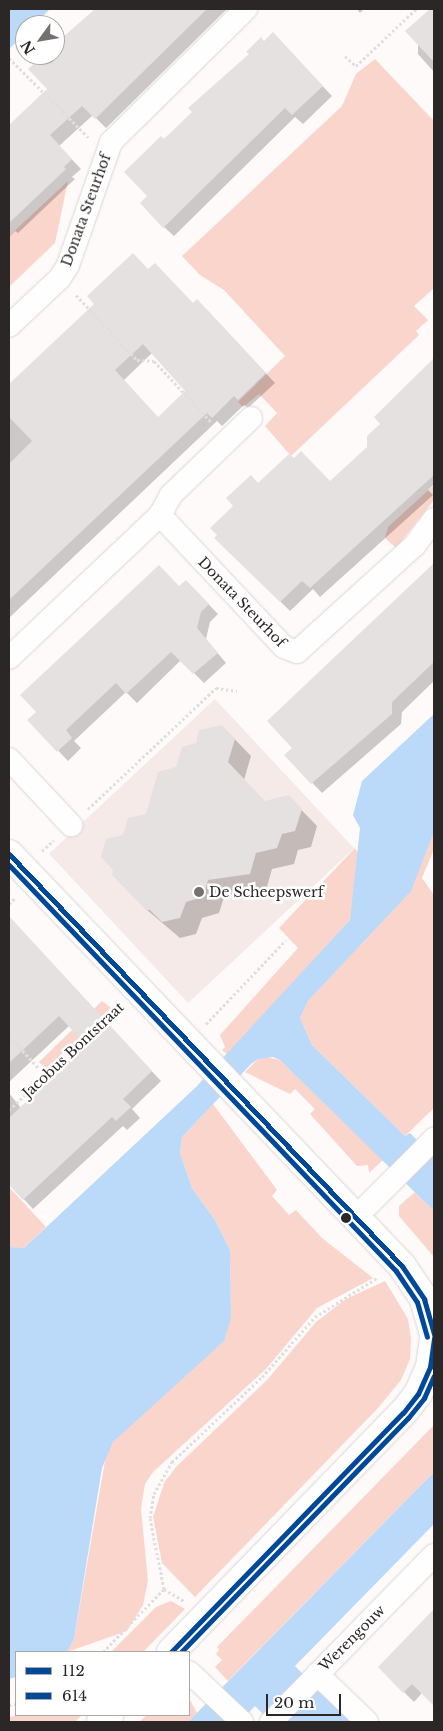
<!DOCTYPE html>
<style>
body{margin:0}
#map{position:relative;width:443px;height:1731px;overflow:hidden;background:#fefaf9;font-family:"Libre Baskerville",serif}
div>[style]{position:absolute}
.built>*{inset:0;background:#f5eae7;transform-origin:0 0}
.green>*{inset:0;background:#fad5cb}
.water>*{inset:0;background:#bbd9f9}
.shadow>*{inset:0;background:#0003}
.building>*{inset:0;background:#e4e1e0}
.path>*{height:3px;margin-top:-1.5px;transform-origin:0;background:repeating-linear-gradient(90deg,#dfdfdf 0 2.5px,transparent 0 5px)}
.roads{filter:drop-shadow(0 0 1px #dad6d5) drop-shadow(0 0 1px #dad6d5)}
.minor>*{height:22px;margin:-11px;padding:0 11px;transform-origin:11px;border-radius:11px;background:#fffefe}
.tertiary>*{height:28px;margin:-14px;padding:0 14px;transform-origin:14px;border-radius:14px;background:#fffefe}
.bus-1>*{height:5px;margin:-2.5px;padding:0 2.5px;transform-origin:2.5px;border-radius:2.5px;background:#004899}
.bus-2>*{height:5px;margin:-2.5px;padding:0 2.5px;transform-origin:2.5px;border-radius:2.5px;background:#004899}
.dots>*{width:14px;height:14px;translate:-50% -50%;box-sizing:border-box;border:2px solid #fff;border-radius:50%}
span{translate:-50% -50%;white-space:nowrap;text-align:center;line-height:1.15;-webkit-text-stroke:5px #fff;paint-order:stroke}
.street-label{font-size:14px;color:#2a2726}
.poi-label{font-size:14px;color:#2a2726}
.left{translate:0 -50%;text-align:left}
.frame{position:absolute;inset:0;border:10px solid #2a2726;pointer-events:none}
.legend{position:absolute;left:15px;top:1651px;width:175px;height:65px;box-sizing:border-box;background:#fff;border:1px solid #aaa9a8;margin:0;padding:6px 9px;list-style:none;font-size:15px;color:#2a2726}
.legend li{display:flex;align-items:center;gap:10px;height:25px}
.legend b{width:25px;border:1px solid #aaa9a8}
.north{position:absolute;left:15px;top:15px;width:50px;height:50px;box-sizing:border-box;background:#fff;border:1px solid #aaa9a8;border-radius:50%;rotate:238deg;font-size:14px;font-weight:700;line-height:20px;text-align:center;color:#2a2726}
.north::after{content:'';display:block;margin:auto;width:18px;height:22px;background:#747170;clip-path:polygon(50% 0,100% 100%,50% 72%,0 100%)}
.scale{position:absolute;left:266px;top:1694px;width:75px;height:22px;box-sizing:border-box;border:2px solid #2a2726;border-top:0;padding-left:6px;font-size:15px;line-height:18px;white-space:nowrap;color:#2a2726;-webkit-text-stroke:4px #fff;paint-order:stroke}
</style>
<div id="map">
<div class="built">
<i style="left:215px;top:699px;width:204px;height:227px;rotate:47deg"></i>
</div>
<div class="green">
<i style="clip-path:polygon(375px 59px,434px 121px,434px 288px,414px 306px,428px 320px,416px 331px,419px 335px,291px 456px,265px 426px,277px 413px,259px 394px,243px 407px,238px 402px,285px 356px,224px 290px,200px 275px,182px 256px,342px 106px,356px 74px)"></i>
<i style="clip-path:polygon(68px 181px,55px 243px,9px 287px,9px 236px)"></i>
<i style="clip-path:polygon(434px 485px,434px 500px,396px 548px,385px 538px,388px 527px)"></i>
<i style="clip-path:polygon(434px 832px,434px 849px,422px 878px,434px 895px,434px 1108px,405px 1136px,312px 1045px,300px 1018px,308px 1001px,410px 891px)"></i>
<i style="clip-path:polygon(355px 848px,359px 855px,350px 920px,228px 1055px,222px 1050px,225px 1047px,220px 1035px,298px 948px,279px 928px)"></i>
<i style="clip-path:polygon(102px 1001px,111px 1008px,46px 1069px,39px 1062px)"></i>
<i style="clip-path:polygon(266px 1057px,280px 1060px,383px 1160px,369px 1173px,368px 1165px,357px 1166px,310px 1114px,315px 1109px,295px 1089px,290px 1094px,245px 1072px,258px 1059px)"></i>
<i style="clip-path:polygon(213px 1104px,277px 1190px,272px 1196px,289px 1215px,296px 1210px,322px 1238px,373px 1278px,317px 1308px,266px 1369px,153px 1472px,145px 1484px,141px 1509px,148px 1581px,143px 1605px,127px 1631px,67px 1652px,74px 1639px,106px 1455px,113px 1442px,231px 1318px,230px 1250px,215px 1220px,192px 1188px,180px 1153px,182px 1137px)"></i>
<i style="clip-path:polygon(9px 1187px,46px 1227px,24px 1248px,9px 1247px)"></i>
<i style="clip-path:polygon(415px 1192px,434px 1211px,434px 1257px,399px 1216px,399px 1206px)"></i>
<i style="clip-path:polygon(385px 1281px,408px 1319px,411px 1339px,410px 1359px,401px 1380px,378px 1408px,195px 1597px,162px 1563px,153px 1517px,164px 1483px,176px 1467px,267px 1380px,316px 1322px,346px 1299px)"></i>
<i style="clip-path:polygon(434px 1425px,434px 1472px,228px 1681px,215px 1667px,222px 1660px,216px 1654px,219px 1650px,217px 1647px)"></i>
<i style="clip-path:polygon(171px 1601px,185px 1609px,143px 1652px,111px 1652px,156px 1607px)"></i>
<i style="clip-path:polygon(189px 1698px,197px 1713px,188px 1722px,139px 1722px,147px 1715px,189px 1715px)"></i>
<i style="clip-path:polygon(19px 1715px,82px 1715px,75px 1722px,9px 1722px,9px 1717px)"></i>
</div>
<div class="water">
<i style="clip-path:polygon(9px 9px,50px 9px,34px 25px,25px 25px,25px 34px,9px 49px)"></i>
<i style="clip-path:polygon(434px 714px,434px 832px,411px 891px,308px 1001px,300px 1018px,312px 1045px,405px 1136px,410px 1133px,434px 1158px,434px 1211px,280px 1060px,273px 1057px,258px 1059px,251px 1064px,182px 1137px,180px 1153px,192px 1188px,215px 1220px,230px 1250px,231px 1318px,224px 1341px,113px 1442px,102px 1468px,74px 1639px,67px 1652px,16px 1652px,16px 1677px,9px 1679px,9px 1247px,24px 1248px,196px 1087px,350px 920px,360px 828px,353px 815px,362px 781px)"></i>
<i style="clip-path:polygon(434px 1472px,434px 1524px,295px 1666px,351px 1722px,271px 1722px,255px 1706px,240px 1722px,188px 1722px)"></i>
</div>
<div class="shadow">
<i style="clip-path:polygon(96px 9px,227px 9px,106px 128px,93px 115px,59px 146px,81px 169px,72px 177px,75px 179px,18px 233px,15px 231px,9px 237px,9px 127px,49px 89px,45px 55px,55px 55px,55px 46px)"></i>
<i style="clip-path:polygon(357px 9px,364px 9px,360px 13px)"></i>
<i style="clip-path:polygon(431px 9px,434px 9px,434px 72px,418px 54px,418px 43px,407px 31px)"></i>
<i style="clip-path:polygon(264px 42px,282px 43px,332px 96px,303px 124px,295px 117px,174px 236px,164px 227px,149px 196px,126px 172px,194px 113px)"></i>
<i style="clip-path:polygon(evenodd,149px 270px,193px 304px,207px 310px,275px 383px,248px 408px,244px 405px,222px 426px,217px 421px,9px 618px,9px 386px,96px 304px,149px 270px,152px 353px,187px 391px,158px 418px,124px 380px,152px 353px)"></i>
<i style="clip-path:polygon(434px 361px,434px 484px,428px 490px,433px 495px,320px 597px,313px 589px,290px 611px,216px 538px,258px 484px,330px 483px,368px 447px,382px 424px)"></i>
<i style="clip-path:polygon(434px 564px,434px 681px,402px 712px,401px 724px,322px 793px,286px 755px,294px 748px,268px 721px)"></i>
<i style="clip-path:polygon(186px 581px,218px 614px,210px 622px,206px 639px,226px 663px,204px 683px,181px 660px,137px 703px,126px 692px,74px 741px,81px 748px,68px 761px,29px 720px)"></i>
<i style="clip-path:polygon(222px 726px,251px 756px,244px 780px,265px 803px,288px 796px,317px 826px,311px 847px,298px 850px,294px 864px,272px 869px,266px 890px,224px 897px,219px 913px,202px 918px,196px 934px,180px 938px,147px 910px,124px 836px,147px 815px,197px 744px)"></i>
<i style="clip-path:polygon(9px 918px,161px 1081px,132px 1109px,140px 1118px,127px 1130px,123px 1126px,33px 1209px,9px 1183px,9px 1093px,21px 1108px,88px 1045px,70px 1025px,9px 1082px)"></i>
<i style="clip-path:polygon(434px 1610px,434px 1705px,422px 1693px,414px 1702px,379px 1667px)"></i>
</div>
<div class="building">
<i style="clip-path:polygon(95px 9px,207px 9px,95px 119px,82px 106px,50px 135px,72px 159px,64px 167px,66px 169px,9px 223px,9px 125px,47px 89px,28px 69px,43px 55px,55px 55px,55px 44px)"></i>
<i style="clip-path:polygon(430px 9px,434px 9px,434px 62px,405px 31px)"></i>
<i style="clip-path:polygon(273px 32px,323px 86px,292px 115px,285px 108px,163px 228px,140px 203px,147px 196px,124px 172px,161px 136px,164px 139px,192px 112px,188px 108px,249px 54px,246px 52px,261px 37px,264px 41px)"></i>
<i style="clip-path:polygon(evenodd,133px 253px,148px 269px,155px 263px,193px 303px,197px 299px,266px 373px,238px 400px,234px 396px,212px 418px,207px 413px,9px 600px,9px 464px,32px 441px,9px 417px,9px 384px,94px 304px,87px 296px,133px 253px,143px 344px,185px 391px,158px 417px,115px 370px,143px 344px)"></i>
<i style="clip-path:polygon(434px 358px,434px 475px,310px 588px,302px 581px,280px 602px,214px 538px,217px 535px,210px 528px,233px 506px,226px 498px,251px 475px,258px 483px,289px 454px,294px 458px,301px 451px,330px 481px,367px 447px,367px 436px,380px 424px,374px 417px)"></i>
<i style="clip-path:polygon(434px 563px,434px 662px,392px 702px,392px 714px,311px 784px,284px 755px,292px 748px,267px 721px)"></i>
<i style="clip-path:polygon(159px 565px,179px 586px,186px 580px,209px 604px,201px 612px,197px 628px,218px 653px,193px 674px,171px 652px,126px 694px,116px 683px,66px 730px,72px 738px,57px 752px,27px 720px,36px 712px,20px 695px)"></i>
<i style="clip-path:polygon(222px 725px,235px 739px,228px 762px,265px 801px,289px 795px,302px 809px,295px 831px,282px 834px,277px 848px,256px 853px,250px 874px,208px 880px,203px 897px,186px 902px,180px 918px,162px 922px,150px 910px,146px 910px,112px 875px,113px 870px,101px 857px,106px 839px,123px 835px,128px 818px,146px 814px,158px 772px,176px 767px,182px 747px,196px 743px,199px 730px)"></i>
<i style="clip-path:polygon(9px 916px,152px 1071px,123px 1099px,131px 1107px,116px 1121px,112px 1117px,23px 1200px,9px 1185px,9px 1118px,86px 1045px,59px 1016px,9px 1063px)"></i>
<i style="clip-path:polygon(434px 1609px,434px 1706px,412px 1684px,403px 1693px,378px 1667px)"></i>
</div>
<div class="path">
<i style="left:345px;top:56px;width:15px;rotate:42deg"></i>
<i style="left:356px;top:66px;width:83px;rotate:-43.5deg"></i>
<i style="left:9px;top:58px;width:112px;rotate:45deg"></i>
<i style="left:76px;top:295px;width:89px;rotate:46.8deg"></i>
<i style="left:137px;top:360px;width:17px;rotate:3deg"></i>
<i style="left:154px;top:361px;width:85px;rotate:46.9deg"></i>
<i style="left:88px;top:809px;width:176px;rotate:-43.4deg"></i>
<i style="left:216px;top:688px;width:21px;rotate:8deg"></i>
<i style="left:42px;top:851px;width:16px;rotate:-43deg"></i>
<i style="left:9px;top:904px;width:8px;rotate:-45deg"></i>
<i style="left:206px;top:1024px;width:116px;rotate:-46.4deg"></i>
<i style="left:9px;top:1036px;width:54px;rotate:47.2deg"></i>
<i style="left:9px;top:1110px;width:151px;rotate:-43.4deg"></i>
<i style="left:164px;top:1589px;width:23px;rotate:31deg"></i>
<i style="left:103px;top:1652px;width:88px;rotate:-45.9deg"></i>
<i style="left:164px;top:1589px;width:72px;rotate:-101.2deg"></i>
<i style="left:150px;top:1518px;width:24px;rotate:-81deg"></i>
<i style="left:154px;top:1494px;width:37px;rotate:-61deg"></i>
<i style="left:172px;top:1462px;width:124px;rotate:-43.4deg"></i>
<i style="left:262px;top:1377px;width:80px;rotate:-48.5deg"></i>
<i style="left:315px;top:1317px;width:73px;rotate:-32.2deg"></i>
<i style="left:9px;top:1705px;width:7px;rotate:-8deg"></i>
</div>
<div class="roads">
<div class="minor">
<i style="left:9px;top:326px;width:70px;rotate:-43.3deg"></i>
<i style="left:60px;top:278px;width:15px;rotate:-58deg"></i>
<i style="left:68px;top:265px;width:130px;rotate:-70.7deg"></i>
<i style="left:111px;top:142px;width:190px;rotate:-44.6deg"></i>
<i style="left:160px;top:515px;width:181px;rotate:46.8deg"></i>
<i style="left:284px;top:647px;width:14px;rotate:21deg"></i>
<i style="left:297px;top:652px;width:159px;rotate:-42.2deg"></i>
<i style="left:415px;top:545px;width:32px;rotate:-54deg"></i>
<i style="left:9px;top:658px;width:208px;rotate:-43.4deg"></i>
<i style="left:160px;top:515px;width:23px;rotate:-61deg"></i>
<i style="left:171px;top:495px;width:111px;rotate:-43.9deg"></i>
<i style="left:9px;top:759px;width:91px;rotate:46.8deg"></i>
<i style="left:355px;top:1218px;width:112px;rotate:-45deg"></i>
<i style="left:189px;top:1672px;width:73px;rotate:43.3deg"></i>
<i style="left:317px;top:1674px;width:69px;rotate:43.8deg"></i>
<i style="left:271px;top:1722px;width:233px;rotate:-45.7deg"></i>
</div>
<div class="tertiary">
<i style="left:9px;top:854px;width:569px;rotate:46.35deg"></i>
<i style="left:402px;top:1266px;width:40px;rotate:56deg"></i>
<i style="left:424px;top:1299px;width:37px;rotate:74deg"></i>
<i style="left:171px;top:1652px;width:333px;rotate:-45.9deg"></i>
<i style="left:403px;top:1413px;width:24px;rotate:-52deg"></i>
<i style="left:418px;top:1394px;width:30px;rotate:-66deg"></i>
<i style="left:430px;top:1367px;width:30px;rotate:-82deg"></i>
<i style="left:101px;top:1722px;width:11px;rotate:-41deg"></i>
</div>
</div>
<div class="bus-1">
<i style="left:9px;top:854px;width:569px;rotate:46.35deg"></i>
<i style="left:402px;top:1266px;width:40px;rotate:56deg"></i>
<i style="left:424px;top:1299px;width:37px;rotate:74deg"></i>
<i style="left:171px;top:1652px;width:333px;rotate:-45.9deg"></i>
<i style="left:403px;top:1413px;width:24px;rotate:-52deg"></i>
<i style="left:418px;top:1394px;width:30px;rotate:-66deg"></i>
<i style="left:430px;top:1367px;width:30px;rotate:-82deg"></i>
</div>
<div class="bus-2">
<i style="left:9px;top:865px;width:561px;rotate:46.37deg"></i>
<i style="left:396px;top:1271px;width:37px;rotate:56deg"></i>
<i style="left:417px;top:1302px;width:36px;rotate:74deg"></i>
<i style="left:181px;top:1652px;width:326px;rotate:-45.9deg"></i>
<i style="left:408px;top:1418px;width:26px;rotate:-51deg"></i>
<i style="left:424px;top:1398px;width:24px;rotate:-66deg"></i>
</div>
<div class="dots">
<i style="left:199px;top:892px;background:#747170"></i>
<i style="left:346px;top:1218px;background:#2a2726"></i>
</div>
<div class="street-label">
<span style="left:86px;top:210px;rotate:-70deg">Donata Steurhof</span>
<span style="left:242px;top:602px;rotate:46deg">Donata Steurhof</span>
<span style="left:73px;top:1050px;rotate:-43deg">Jacobus Bontstraat</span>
<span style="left:352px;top:1638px;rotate:-45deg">Werengouw</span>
</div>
<div class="poi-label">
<span class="left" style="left:209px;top:892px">De Scheepswerf</span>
</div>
<div class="frame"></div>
<ul class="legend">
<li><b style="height:6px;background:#004899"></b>112</li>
<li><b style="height:6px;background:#004899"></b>614</li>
</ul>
<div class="north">N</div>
<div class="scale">20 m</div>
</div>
